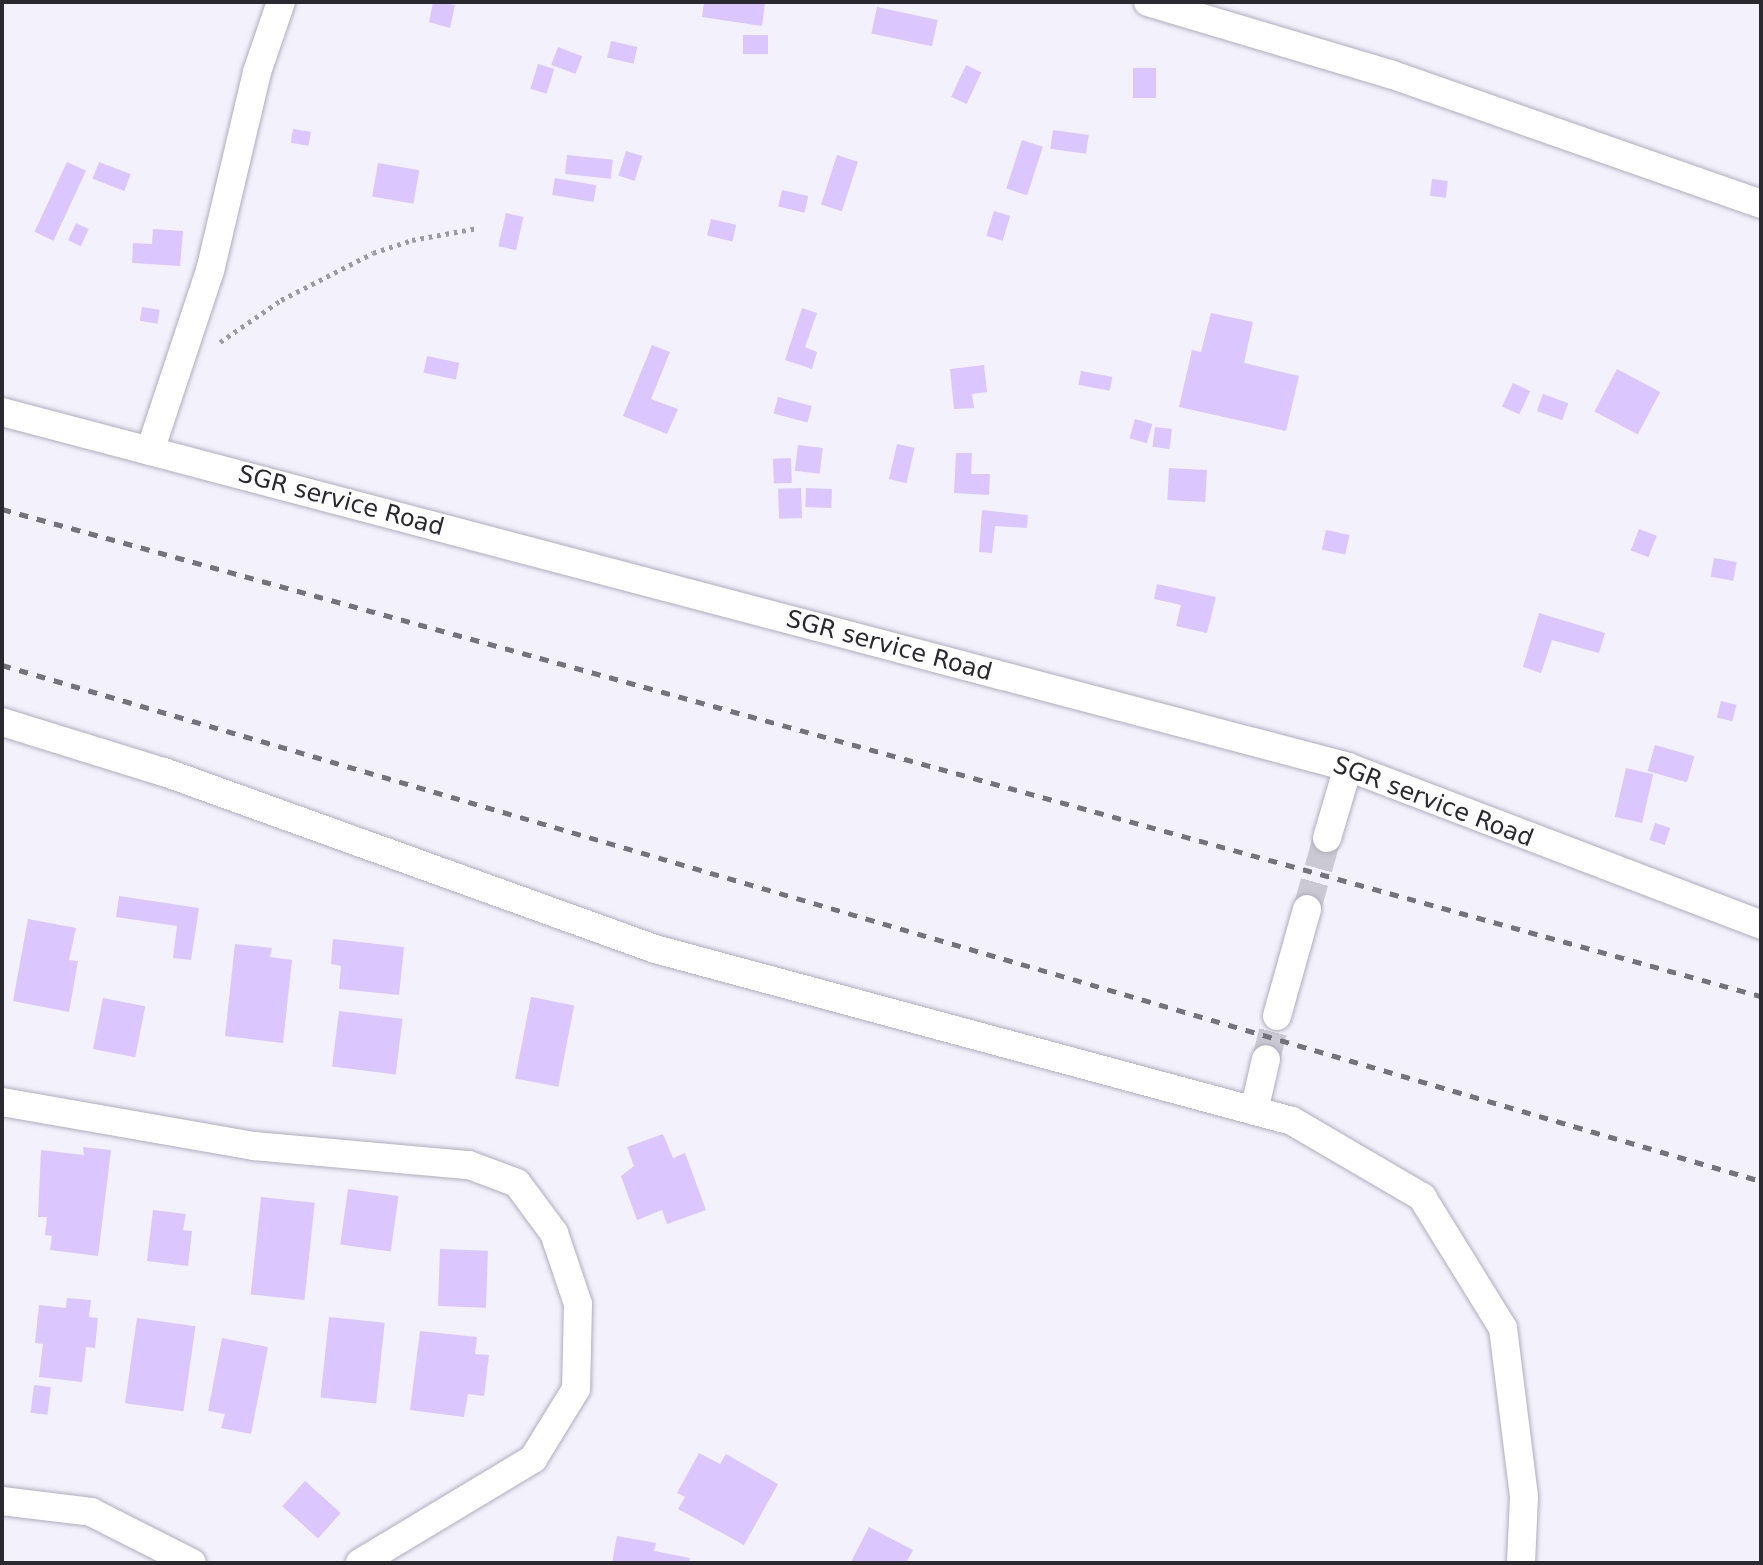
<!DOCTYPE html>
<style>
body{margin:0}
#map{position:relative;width:1763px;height:1565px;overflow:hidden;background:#f3f1fc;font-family:"DejaVu Sans",sans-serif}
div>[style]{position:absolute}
.building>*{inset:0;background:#dbc7fd;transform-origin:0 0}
.street-tunnel>*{height:28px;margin-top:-14px;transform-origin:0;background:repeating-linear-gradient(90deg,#cbc9d3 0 28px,transparent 0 42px)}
.path>*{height:4.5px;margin-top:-2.25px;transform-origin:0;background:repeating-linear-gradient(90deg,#9c9ba3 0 3.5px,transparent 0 8.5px)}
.roads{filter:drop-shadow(0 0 2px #b0adbe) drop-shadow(0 0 2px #b0adbe)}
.street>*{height:28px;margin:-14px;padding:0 14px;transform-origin:14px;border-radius:14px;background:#fff}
.rail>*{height:5px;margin-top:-2.5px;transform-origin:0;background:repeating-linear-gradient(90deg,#74727a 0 9px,transparent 0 18px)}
span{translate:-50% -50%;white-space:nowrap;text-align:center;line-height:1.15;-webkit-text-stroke:5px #fff;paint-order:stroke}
.street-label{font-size:24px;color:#2a292f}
.frame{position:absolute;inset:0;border:4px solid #2a292f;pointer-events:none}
</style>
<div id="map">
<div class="building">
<i style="clip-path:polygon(433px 2px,455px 5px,450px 28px,429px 22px)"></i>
<i style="clip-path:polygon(704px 2px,765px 2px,762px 26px,702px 17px)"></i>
<i style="left:877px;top:7px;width:62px;height:27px;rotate:12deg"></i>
<i style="left:743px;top:35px;width:25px;height:19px"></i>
<i style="left:611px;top:41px;width:27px;height:17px;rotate:13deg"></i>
<i style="left:558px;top:47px;width:26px;height:19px;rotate:21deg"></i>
<i style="left:538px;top:64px;width:17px;height:26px;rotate:17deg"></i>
<i style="left:966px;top:65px;width:17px;height:35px;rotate:25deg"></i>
<i style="left:1133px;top:68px;width:23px;height:30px"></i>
<i style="left:293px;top:129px;width:18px;height:14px;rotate:9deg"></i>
<i style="left:1053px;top:130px;width:36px;height:19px;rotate:8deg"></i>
<i style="left:1022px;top:140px;width:22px;height:51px;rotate:18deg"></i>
<i style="left:626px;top:151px;width:17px;height:26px;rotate:17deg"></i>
<i style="left:567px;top:155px;width:46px;height:19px;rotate:6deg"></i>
<i style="left:837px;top:155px;width:22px;height:52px;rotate:18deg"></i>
<i style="left:67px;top:162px;width:21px;height:77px;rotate:25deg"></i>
<i style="left:99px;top:162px;width:34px;height:18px;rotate:21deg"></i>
<i style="left:378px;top:163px;width:42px;height:34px;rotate:10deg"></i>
<i style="left:555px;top:178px;width:42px;height:17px;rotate:10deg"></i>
<i style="left:1432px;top:179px;width:16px;height:17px;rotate:7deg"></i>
<i style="left:782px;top:190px;width:27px;height:17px;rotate:13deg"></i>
<i style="left:994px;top:211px;width:17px;height:26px;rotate:17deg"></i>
<i style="left:506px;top:213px;width:18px;height:34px;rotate:13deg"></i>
<i style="left:711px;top:219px;width:26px;height:17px;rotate:13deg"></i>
<i style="left:76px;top:223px;width:14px;height:19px;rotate:25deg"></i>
<i style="clip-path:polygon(153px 229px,183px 231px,180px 266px,132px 263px,133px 243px,152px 244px)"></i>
<i style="left:142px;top:307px;width:18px;height:14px;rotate:9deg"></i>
<i style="clip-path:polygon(802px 308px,817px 313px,805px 347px,817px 352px,812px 369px,785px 360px)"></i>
<i style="clip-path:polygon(1211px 313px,1253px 322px,1244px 363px,1299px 376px,1286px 431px,1179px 407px,1192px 350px,1201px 352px)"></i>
<i style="clip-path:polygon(652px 345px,670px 352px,651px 399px,678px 409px,667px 434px,623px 416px)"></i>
<i style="left:427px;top:356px;width:33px;height:17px;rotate:12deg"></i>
<i style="clip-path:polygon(984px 365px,987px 392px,972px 394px,974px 408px,954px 409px,950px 369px)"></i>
<i style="left:1617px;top:369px;width:49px;height:48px;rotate:28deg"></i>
<i style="left:1081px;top:371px;width:32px;height:14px;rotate:11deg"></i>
<i style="left:1513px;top:383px;width:19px;height:26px;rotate:25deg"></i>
<i style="left:1543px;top:394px;width:27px;height:18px;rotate:20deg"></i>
<i style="left:778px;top:397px;width:35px;height:17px;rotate:15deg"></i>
<i style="left:1135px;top:419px;width:18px;height:20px;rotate:16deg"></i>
<i style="left:1155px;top:427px;width:17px;height:20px;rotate:7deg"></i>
<i style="left:897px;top:444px;width:18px;height:36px;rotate:13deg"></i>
<i style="left:798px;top:445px;width:25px;height:26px;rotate:7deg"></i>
<i style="clip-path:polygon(956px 453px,972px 453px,971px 474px,990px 474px,989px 495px,954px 493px)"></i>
<i style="left:791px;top:458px;width:25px;height:18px;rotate:88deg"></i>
<i style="left:1169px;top:468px;width:38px;height:32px;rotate:3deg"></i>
<i style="left:801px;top:488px;width:30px;height:23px;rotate:88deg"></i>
<i style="left:806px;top:488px;width:26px;height:19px;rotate:2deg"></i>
<i style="clip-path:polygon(982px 510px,1028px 515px,1027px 528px,995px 526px,992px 553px,979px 552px)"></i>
<i style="left:1639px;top:529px;width:19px;height:23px;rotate:21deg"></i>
<i style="left:1326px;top:530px;width:24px;height:20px;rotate:12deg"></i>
<i style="left:1714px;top:558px;width:23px;height:19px;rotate:10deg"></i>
<i style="clip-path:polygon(1157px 584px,1216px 597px,1207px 633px,1176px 626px,1181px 605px,1154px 599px)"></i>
<i style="clip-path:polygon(1539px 613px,1605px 633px,1599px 653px,1552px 640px,1541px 673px,1523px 667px)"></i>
<i style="left:1721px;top:701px;width:16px;height:17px;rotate:14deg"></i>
<i style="left:1655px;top:745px;width:41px;height:27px;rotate:16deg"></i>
<i style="left:1626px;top:768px;width:28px;height:50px;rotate:13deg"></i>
<i style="left:1655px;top:823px;width:16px;height:18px;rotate:18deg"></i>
<i style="clip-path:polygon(119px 896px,199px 908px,191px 960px,173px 958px,177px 926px,116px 917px)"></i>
<i style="clip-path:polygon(28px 919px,76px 928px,69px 960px,78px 961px,69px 1012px,13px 1001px)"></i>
<i style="clip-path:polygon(333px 939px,404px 947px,399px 995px,339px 989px,341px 966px,331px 964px)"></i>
<i style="clip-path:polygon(235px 944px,272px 948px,270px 957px,292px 960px,283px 1043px,225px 1036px)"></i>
<i style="left:531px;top:997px;width:44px;height:83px;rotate:11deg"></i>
<i style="left:103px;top:998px;width:43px;height:52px;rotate:11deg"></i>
<i style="left:339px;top:1011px;width:64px;height:56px;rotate:7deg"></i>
<i style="clip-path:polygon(663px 1134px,673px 1158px,685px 1153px,706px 1210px,667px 1224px,662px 1210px,637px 1220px,621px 1176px,634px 1166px,627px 1147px)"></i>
<i style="clip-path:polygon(83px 1147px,111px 1150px,98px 1256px,50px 1250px,52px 1236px,45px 1235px,47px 1217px,38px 1217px,41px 1150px,84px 1155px)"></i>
<i style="left:348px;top:1189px;width:51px;height:56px;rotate:8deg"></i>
<i style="left:261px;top:1197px;width:54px;height:98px;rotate:6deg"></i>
<i style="clip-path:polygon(153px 1210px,186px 1214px,183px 1230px,192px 1231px,188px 1266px,147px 1261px)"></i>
<i style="left:440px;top:1249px;width:48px;height:57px;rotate:2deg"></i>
<i style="clip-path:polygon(67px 1298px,91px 1300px,89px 1317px,98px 1318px,95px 1348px,86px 1347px,82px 1382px,39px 1377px,43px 1344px,35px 1343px,39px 1305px,66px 1308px)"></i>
<i style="left:329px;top:1317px;width:56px;height:81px;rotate:6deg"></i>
<i style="left:137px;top:1318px;width:59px;height:86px;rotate:8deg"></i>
<i style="clip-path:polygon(420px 1331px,477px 1337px,475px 1354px,489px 1355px,484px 1396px,468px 1394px,464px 1417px,410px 1410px)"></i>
<i style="clip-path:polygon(222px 1338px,268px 1347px,251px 1434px,221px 1428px,225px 1414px,208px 1411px)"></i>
<i style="left:34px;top:1385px;width:17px;height:28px;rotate:7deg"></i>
<i style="clip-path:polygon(699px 1453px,720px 1464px,726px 1454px,778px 1484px,744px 1545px,678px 1509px,685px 1497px,677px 1493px)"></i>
<i style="left:305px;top:1481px;width:48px;height:34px;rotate:42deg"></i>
<i style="clip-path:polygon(869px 1527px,913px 1550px,906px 1563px,851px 1562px)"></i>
<i style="clip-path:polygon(617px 1536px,656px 1543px,654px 1551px,690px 1558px,689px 1563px,612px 1563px)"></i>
</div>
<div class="street-tunnel">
<i style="left:1307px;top:909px;width:74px;rotate:-74.3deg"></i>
<i style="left:1266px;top:1059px;width:44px;rotate:-75.7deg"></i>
</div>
<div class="path">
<i style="left:220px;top:342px;width:74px;rotate:-34.5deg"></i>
<i style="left:281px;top:300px;width:103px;rotate:-27.1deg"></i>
<i style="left:373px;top:253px;width:41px;rotate:-18.4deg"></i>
<i style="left:412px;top:240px;width:67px;rotate:-10.3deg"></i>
</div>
<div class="roads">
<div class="street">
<i style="left:1148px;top:2px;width:252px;rotate:16.6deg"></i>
<i style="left:1390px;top:74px;width:393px;rotate:19.3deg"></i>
<i style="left:2px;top:412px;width:1392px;rotate:14.77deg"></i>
<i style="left:1348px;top:767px;width:442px;rotate:20.9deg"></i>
<i style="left:150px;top:451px;width:190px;rotate:-71.6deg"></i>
<i style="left:210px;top:271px;width:204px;rotate:-76.7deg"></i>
<i style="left:257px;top:72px;width:74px;rotate:-71.1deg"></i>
<i style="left:2px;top:722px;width:170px;rotate:17.2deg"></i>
<i style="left:164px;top:772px;width:522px;rotate:19.82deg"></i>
<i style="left:655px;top:949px;width:660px;rotate:15.11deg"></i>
<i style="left:1292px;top:1121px;width:151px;rotate:30.3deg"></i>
<i style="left:1422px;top:1197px;width:154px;rotate:58.3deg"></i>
<i style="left:1503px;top:1328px;width:170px;rotate:82.9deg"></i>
<i style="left:1524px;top:1497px;width:66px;rotate:92.6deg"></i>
<i style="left:1327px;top:838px;width:74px;rotate:-73.5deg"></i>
<i style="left:1277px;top:1016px;width:111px;rotate:-74.3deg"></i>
<i style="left:2px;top:1102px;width:256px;rotate:9.9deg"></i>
<i style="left:254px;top:1146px;width:216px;rotate:5.1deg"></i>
<i style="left:469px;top:1165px;width:51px;rotate:20.6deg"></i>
<i style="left:517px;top:1183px;width:62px;rotate:53.5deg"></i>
<i style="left:554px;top:1233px;width:75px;rotate:71.3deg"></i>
<i style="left:578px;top:1304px;width:85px;rotate:91.3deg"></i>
<i style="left:576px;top:1389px;width:82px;rotate:121.6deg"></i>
<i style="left:533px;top:1459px;width:202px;rotate:149deg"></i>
<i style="left:1254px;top:1111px;width:53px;rotate:-77deg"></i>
<i style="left:2px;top:1501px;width:90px;rotate:7deg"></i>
<i style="left:91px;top:1512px;width:113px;rotate:26.8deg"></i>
</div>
</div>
<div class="rail">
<i style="left:2px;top:509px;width:1825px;rotate:15.48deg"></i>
<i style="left:2px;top:665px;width:1833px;rotate:16.35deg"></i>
</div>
<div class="street-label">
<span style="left:341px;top:501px;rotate:15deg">SGR service Road</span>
<span style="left:889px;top:646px;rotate:15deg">SGR service Road</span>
<span style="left:1433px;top:802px;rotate:21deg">SGR service Road</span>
</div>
<div class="frame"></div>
</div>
